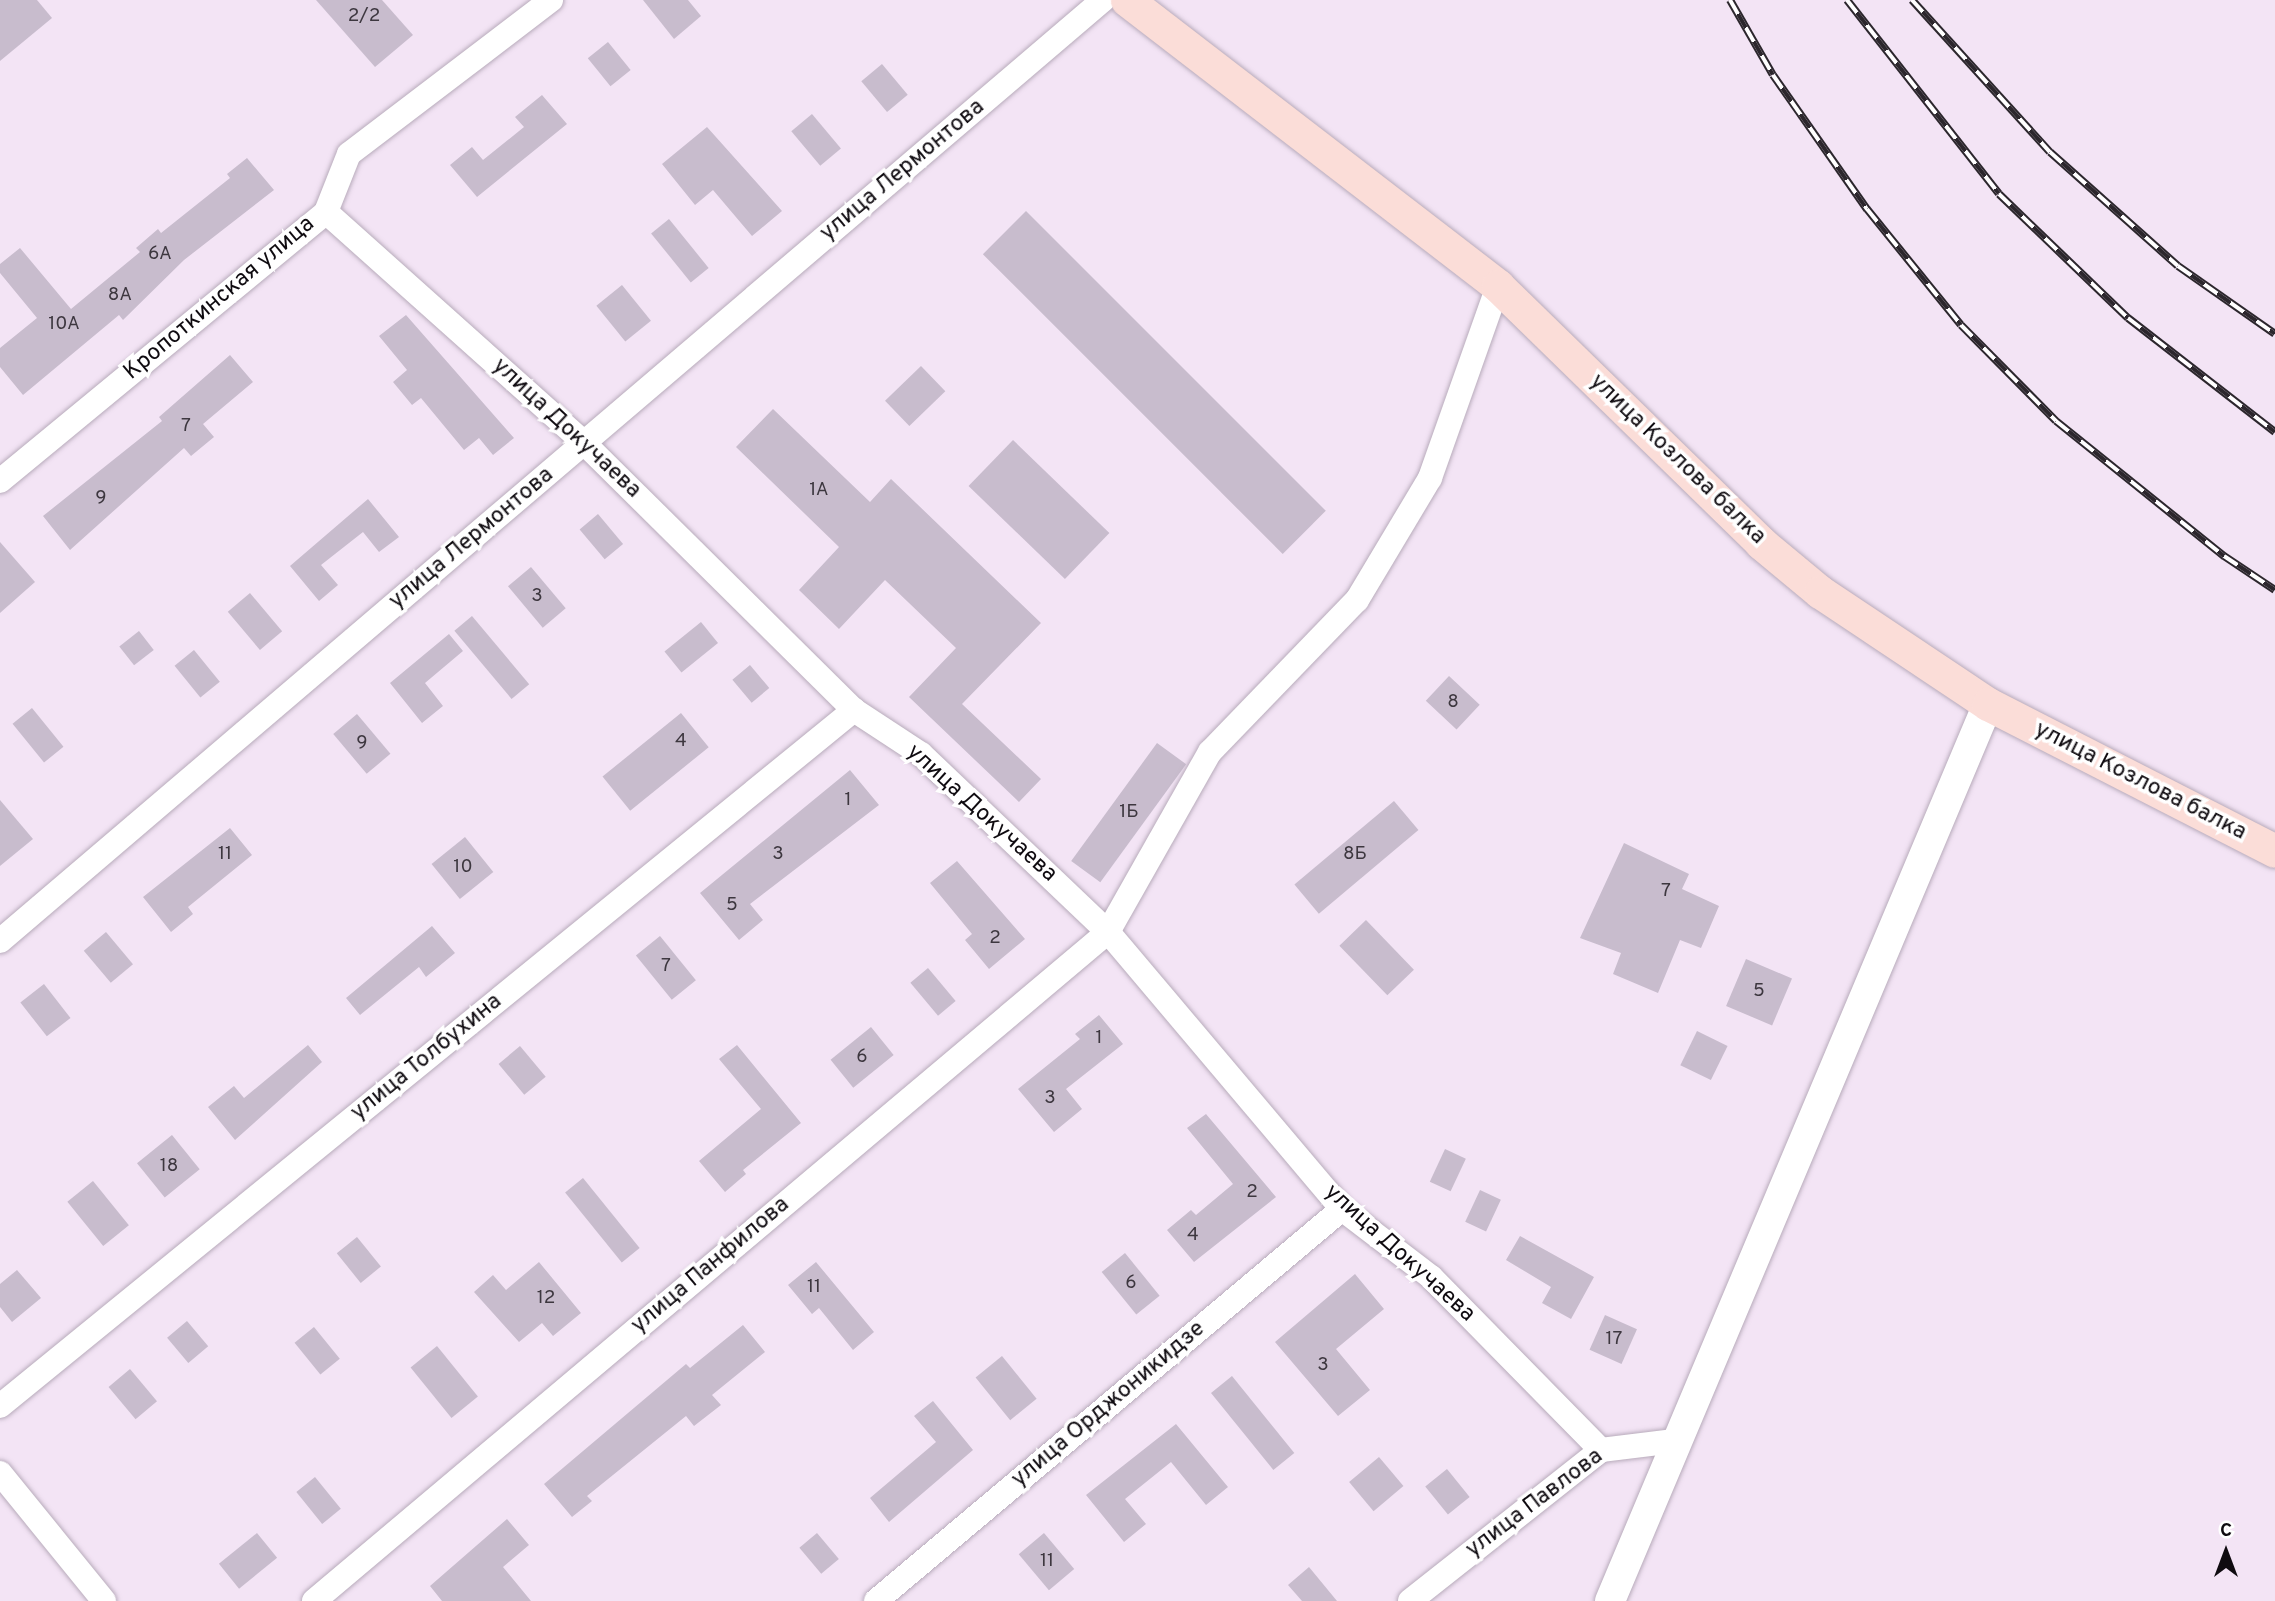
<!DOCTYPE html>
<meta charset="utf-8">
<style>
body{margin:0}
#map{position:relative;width:2275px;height:1601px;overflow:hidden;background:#f3e4f5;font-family:Overpass,sans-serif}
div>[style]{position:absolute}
.building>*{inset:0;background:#c8bccd;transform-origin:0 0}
.roads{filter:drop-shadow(0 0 2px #b8abbb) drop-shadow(0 0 2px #b8abbb)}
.minor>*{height:24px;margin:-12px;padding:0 12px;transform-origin:12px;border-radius:12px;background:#fff}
.tertiary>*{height:30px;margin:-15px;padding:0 15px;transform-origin:15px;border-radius:15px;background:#fff}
.secondary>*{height:33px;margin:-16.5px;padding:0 16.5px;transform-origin:16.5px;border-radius:16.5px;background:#fbddd8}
.rail>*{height:8px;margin-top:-4px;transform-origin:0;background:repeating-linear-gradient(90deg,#fff 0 16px,#2c272d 0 32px);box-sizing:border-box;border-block:2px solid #2c272d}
span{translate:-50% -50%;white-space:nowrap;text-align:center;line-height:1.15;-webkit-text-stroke:7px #fff;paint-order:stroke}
.number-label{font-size:19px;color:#3d373f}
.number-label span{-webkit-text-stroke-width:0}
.street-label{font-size:23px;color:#0f0b10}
.north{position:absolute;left:2191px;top:1517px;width:70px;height:70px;-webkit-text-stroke:5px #fff;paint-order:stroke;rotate:0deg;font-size:19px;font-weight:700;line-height:28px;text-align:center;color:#0f0b10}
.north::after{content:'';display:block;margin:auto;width:24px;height:32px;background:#0f0b10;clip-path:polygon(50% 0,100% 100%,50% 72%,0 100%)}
</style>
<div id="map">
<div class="building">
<i style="clip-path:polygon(0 0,37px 0,52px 18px,0 61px)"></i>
<i style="clip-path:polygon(316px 0,382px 0,413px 35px,375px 67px)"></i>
<i style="clip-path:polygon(643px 0,688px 0,701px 16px,674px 39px)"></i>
<i style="left:608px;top:42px;width:36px;height:26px;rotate:51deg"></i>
<i style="left:882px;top:64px;width:40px;height:27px;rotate:50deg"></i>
<i style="clip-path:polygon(542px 95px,567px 124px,477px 197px,450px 165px,472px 147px,483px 160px,524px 127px,515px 117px)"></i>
<i style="left:812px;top:114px;width:45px;height:27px;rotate:50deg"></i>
<i style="clip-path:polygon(707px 127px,782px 211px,752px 236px,713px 190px,695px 205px,662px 164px)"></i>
<i style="clip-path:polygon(247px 158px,274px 190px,184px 260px,123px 320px,119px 315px,23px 395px,0 367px,0 348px,37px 318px,0 273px,0 264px,20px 248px,71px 309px,140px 252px,136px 248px,158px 229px,161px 233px,230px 178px,227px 174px)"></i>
<i style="left:1026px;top:211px;width:424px;height:61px;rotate:45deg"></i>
<i style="left:669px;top:219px;width:63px;height:23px;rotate:51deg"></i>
<i style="left:622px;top:285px;width:46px;height:33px;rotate:51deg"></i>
<i style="clip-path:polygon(406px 315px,514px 438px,493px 455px,479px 438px,464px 450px,421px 398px,412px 405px,393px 382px,407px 370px,379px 336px)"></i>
<i style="clip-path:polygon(230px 355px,253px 382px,203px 424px,214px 437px,191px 456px,184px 448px,70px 550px,43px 516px,162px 421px,159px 417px)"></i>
<i style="left:921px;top:366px;width:35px;height:50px;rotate:46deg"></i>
<i style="clip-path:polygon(773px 409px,870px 502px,891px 479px,1041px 623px,962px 704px,1041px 779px,1019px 802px,909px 697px,956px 648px,885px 580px,839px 629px,799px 590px,839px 547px,736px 447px)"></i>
<i style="left:1013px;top:440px;width:134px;height:64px;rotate:44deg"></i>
<i style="clip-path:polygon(368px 499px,399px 537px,379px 552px,363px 532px,321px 565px,338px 585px,319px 601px,290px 566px)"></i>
<i style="left:598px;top:514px;width:39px;height:24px;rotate:50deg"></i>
<i style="clip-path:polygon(0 542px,35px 582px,0 613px)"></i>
<i style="left:531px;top:567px;width:54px;height:30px;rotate:50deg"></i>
<i style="left:250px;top:593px;width:50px;height:29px;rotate:50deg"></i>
<i style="left:472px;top:616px;width:89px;height:23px;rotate:50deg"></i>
<i style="left:701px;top:622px;width:27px;height:47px;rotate:51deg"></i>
<i style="left:139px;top:631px;width:24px;height:25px;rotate:52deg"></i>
<i style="clip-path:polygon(449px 634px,463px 651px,425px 683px,443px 706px,422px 723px,390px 683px)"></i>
<i style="left:194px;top:650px;width:41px;height:25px;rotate:51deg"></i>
<i style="left:750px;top:665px;width:30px;height:23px;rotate:50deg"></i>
<i style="left:1449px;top:676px;width:42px;height:34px;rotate:43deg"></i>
<i style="left:32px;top:708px;width:50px;height:25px;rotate:51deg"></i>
<i style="left:681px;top:713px;width:44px;height:101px;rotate:51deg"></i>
<i style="left:357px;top:714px;width:52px;height:31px;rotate:50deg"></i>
<i style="left:1157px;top:743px;width:36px;height:146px;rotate:36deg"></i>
<i style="clip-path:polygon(850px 770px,879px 805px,750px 904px,763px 920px,739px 940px,700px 893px)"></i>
<i style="clip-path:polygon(0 800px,33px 839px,0 866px)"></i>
<i style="left:1394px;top:801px;width:38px;height:130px;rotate:50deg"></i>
<i style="clip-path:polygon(230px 828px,252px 855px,188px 907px,193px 914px,171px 932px,143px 897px)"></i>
<i style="left:465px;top:837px;width:45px;height:43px;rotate:51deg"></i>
<i style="clip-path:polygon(1624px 843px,1689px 874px,1682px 889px,1719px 906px,1701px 948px,1680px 940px,1658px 993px,1613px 974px,1621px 953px,1580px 938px)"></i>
<i style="clip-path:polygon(957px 861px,1025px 939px,989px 969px,965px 940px,972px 934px,930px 883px)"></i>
<i style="left:1366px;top:920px;width:69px;height:37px;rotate:46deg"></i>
<i style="clip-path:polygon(432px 926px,455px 953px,426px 977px,419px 967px,360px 1015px,346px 998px)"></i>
<i style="left:106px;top:932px;width:42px;height:29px;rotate:50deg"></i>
<i style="left:660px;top:936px;width:57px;height:31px;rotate:51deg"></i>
<i style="left:1746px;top:959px;width:50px;height:51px;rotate:23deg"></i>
<i style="left:928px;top:968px;width:43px;height:23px;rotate:50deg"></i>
<i style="left:44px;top:984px;width:43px;height:30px;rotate:52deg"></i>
<i style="clip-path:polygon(1099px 1015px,1123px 1044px,1066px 1089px,1082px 1109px,1054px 1132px,1018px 1089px,1080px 1039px,1075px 1034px)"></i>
<i style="left:871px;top:1027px;width:36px;height:52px;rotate:51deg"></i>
<i style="left:1697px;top:1031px;width:34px;height:38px;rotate:26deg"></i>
<i style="clip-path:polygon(308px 1045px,322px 1062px,235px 1140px,208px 1107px,234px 1086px,244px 1098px)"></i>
<i style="clip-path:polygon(737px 1045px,801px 1123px,743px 1170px,746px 1174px,725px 1192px,699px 1161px,761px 1109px,719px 1059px)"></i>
<i style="left:520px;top:1046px;width:40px;height:28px;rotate:50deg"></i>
<i style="clip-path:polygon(1206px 1114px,1276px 1197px,1194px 1262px,1167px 1230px,1191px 1210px,1196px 1215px,1233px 1184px,1187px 1128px)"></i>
<i style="left:172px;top:1135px;width:44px;height:45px;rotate:51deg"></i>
<i style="left:1445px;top:1149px;width:23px;height:36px;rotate:25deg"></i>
<i style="left:583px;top:1178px;width:90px;height:23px;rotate:51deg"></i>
<i style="left:93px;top:1181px;width:57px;height:33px;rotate:51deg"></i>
<i style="left:1480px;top:1190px;width:23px;height:35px;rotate:25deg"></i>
<i style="clip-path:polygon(1520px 1236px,1594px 1277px,1571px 1319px,1542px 1303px,1551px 1287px,1506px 1260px)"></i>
<i style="left:357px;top:1237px;width:38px;height:26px;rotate:51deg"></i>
<i style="left:1125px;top:1253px;width:55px;height:30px;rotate:51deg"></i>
<i style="clip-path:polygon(539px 1262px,581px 1313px,553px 1336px,542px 1323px,519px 1342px,474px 1292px,493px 1275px,506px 1290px)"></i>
<i style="clip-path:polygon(816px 1262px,874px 1332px,853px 1350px,819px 1308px,812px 1314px,788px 1285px)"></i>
<i style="clip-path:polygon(17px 1270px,41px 1298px,12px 1322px,0 1307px,0 1284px)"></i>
<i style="clip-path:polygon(1355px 1274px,1384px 1309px,1336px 1349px,1370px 1390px,1338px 1416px,1275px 1342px)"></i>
<i style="left:1605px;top:1315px;width:35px;height:38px;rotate:24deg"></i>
<i style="left:187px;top:1321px;width:33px;height:26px;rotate:50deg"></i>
<i style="clip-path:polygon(743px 1325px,765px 1352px,712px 1395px,721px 1405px,694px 1426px,686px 1416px,587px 1496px,592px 1501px,572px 1517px,544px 1484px,686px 1364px,690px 1368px)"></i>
<i style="left:314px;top:1327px;width:41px;height:25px;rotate:51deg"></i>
<i style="left:437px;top:1346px;width:65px;height:34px;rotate:51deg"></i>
<i style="left:1002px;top:1356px;width:55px;height:34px;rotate:51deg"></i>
<i style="left:130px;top:1369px;width:42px;height:28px;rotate:50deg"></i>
<i style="left:1232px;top:1376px;width:99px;height:27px;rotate:51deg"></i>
<i style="clip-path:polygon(933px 1401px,973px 1450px,889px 1522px,870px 1498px,936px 1442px,914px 1416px)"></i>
<i style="clip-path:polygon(1176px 1424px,1228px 1487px,1206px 1505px,1171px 1462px,1125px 1499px,1146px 1524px,1124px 1542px,1086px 1495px)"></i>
<i style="left:1379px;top:1457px;width:38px;height:39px;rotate:50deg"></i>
<i style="left:1447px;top:1469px;width:36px;height:28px;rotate:51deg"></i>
<i style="left:315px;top:1477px;width:41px;height:24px;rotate:51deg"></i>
<i style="clip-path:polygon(507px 1519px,529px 1545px,503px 1567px,531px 1601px,442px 1601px,430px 1586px)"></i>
<i style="left:257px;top:1533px;width:32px;height:49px;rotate:51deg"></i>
<i style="left:817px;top:1533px;width:34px;height:23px;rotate:50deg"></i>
<i style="left:1044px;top:1533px;width:47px;height:33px;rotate:50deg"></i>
<i style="clip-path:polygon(1309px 1567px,1337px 1601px,1302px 1601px,1288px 1585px)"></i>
</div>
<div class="roads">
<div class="minor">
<i style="left:326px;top:212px;width:346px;rotate:41.8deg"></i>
<i style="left:584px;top:443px;width:380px;rotate:44.7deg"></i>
<i style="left:854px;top:710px;width:80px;rotate:33.3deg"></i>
<i style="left:921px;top:754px;width:258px;rotate:43.6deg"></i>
<i style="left:1108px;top:932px;width:363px;rotate:49.8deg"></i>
<i style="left:1342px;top:1209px;width:112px;rotate:37.4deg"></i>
<i style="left:1431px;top:1277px;width:243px;rotate:45.5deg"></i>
<i style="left:0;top:481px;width:423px;rotate:-39.5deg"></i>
<i style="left:326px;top:212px;width:62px;rotate:-68.4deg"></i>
<i style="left:349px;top:154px;width:254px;rotate:-37.3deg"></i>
<i style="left:0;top:941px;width:1450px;rotate:-40.47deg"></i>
<i style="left:0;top:1406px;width:1102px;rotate:-39.18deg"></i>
<i style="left:0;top:1473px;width:165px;rotate:50.9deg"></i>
<i style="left:314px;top:1601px;width:1038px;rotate:-40.12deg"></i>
<i style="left:1108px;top:932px;width:207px;rotate:-60.5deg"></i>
<i style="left:1210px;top:752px;width:211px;rotate:-46deg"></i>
<i style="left:1357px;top:600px;width:142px;rotate:-59.1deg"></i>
<i style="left:1430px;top:478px;width:204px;rotate:-70.5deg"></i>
<i style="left:876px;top:1601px;width:609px;rotate:-40.07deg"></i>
<i style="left:1410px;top:1601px;width:243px;rotate:-38.3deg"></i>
<i style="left:1601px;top:1450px;width:74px;rotate:-7deg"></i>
</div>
<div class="tertiary">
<i style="left:1610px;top:1601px;width:973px;rotate:-67.15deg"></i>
</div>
<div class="secondary">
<i style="left:1127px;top:0;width:468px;rotate:37.6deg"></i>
<i style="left:1498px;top:286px;width:368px;rotate:44.3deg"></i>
<i style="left:1761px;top:543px;width:77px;rotate:39.7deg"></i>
<i style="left:1820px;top:592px;width:202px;rotate:33.7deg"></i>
<i style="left:1988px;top:704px;width:322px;rotate:27.1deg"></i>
</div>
</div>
<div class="rail">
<i style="left:1730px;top:0;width:86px;rotate:60.2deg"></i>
<i style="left:1773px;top:75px;width:164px;rotate:55deg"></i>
<i style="left:1867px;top:209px;width:149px;rotate:51deg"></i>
<i style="left:1961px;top:325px;width:135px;rotate:45.3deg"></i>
<i style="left:2056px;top:421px;width:216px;rotate:38.8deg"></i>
<i style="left:2224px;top:556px;width:61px;rotate:33.7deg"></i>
<i style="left:1847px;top:0;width:246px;rotate:51.9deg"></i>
<i style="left:1999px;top:194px;width:179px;rotate:43.9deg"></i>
<i style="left:2128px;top:318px;width:186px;rotate:37.8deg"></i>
<i style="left:1912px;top:0;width:205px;rotate:47.8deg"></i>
<i style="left:2050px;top:152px;width:171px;rotate:41.7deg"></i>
<i style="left:2178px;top:266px;width:118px;rotate:35deg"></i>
</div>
<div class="number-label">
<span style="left:364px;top:17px">2/2</span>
<span style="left:160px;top:255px">6А</span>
<span style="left:120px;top:296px">8А</span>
<span style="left:64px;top:325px">10А</span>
<span style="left:186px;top:427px">7</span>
<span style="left:819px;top:491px">1А</span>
<span style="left:101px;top:499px">9</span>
<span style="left:537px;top:597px">3</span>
<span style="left:1453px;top:703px">8</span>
<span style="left:681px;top:742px">4</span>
<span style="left:362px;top:744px">9</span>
<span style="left:848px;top:801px">1</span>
<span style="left:1129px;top:813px">1Б</span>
<span style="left:225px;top:855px">11</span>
<span style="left:778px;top:855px">3</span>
<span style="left:1355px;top:855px">8Б</span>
<span style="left:463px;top:868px">10</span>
<span style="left:1666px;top:892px">7</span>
<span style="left:732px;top:906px">5</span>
<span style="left:995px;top:939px">2</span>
<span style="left:666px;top:967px">7</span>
<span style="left:1759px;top:992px">5</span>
<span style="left:1099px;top:1039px">1</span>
<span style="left:862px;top:1058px">6</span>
<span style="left:1050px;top:1099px">3</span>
<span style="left:169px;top:1167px">18</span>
<span style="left:1252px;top:1193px">2</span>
<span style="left:1193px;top:1236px">4</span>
<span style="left:1131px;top:1284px">6</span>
<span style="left:814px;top:1288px">11</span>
<span style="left:546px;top:1299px">12</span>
<span style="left:1614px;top:1340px">17</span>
<span style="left:1323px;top:1366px">3</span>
<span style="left:1047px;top:1562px">11</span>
</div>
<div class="street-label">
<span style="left:903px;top:171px;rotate:-40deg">улица Лермонтова</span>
<span style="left:220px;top:299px;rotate:-40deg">Кропоткинская улица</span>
<span style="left:566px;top:429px;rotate:43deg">улица Докучаева</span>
<span style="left:1677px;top:460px;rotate:44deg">улица Козлова балка</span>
<span style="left:472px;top:539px;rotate:-40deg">улица Лермонтова</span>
<span style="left:2140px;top:782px;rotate:27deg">улица Козлова балка</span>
<span style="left:981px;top:814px;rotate:42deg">улица Докучаева</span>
<span style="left:427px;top:1058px;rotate:-39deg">улица Толбухина</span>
<span style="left:1399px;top:1254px;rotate:42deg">улица Докучаева</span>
<span style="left:711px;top:1266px;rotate:-40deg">улица Панфилова</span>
<span style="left:1109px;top:1405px;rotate:-40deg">улица Орджоникидзе</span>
<span style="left:1535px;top:1504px;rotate:-37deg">улица Павлова</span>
</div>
<div class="north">С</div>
</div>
